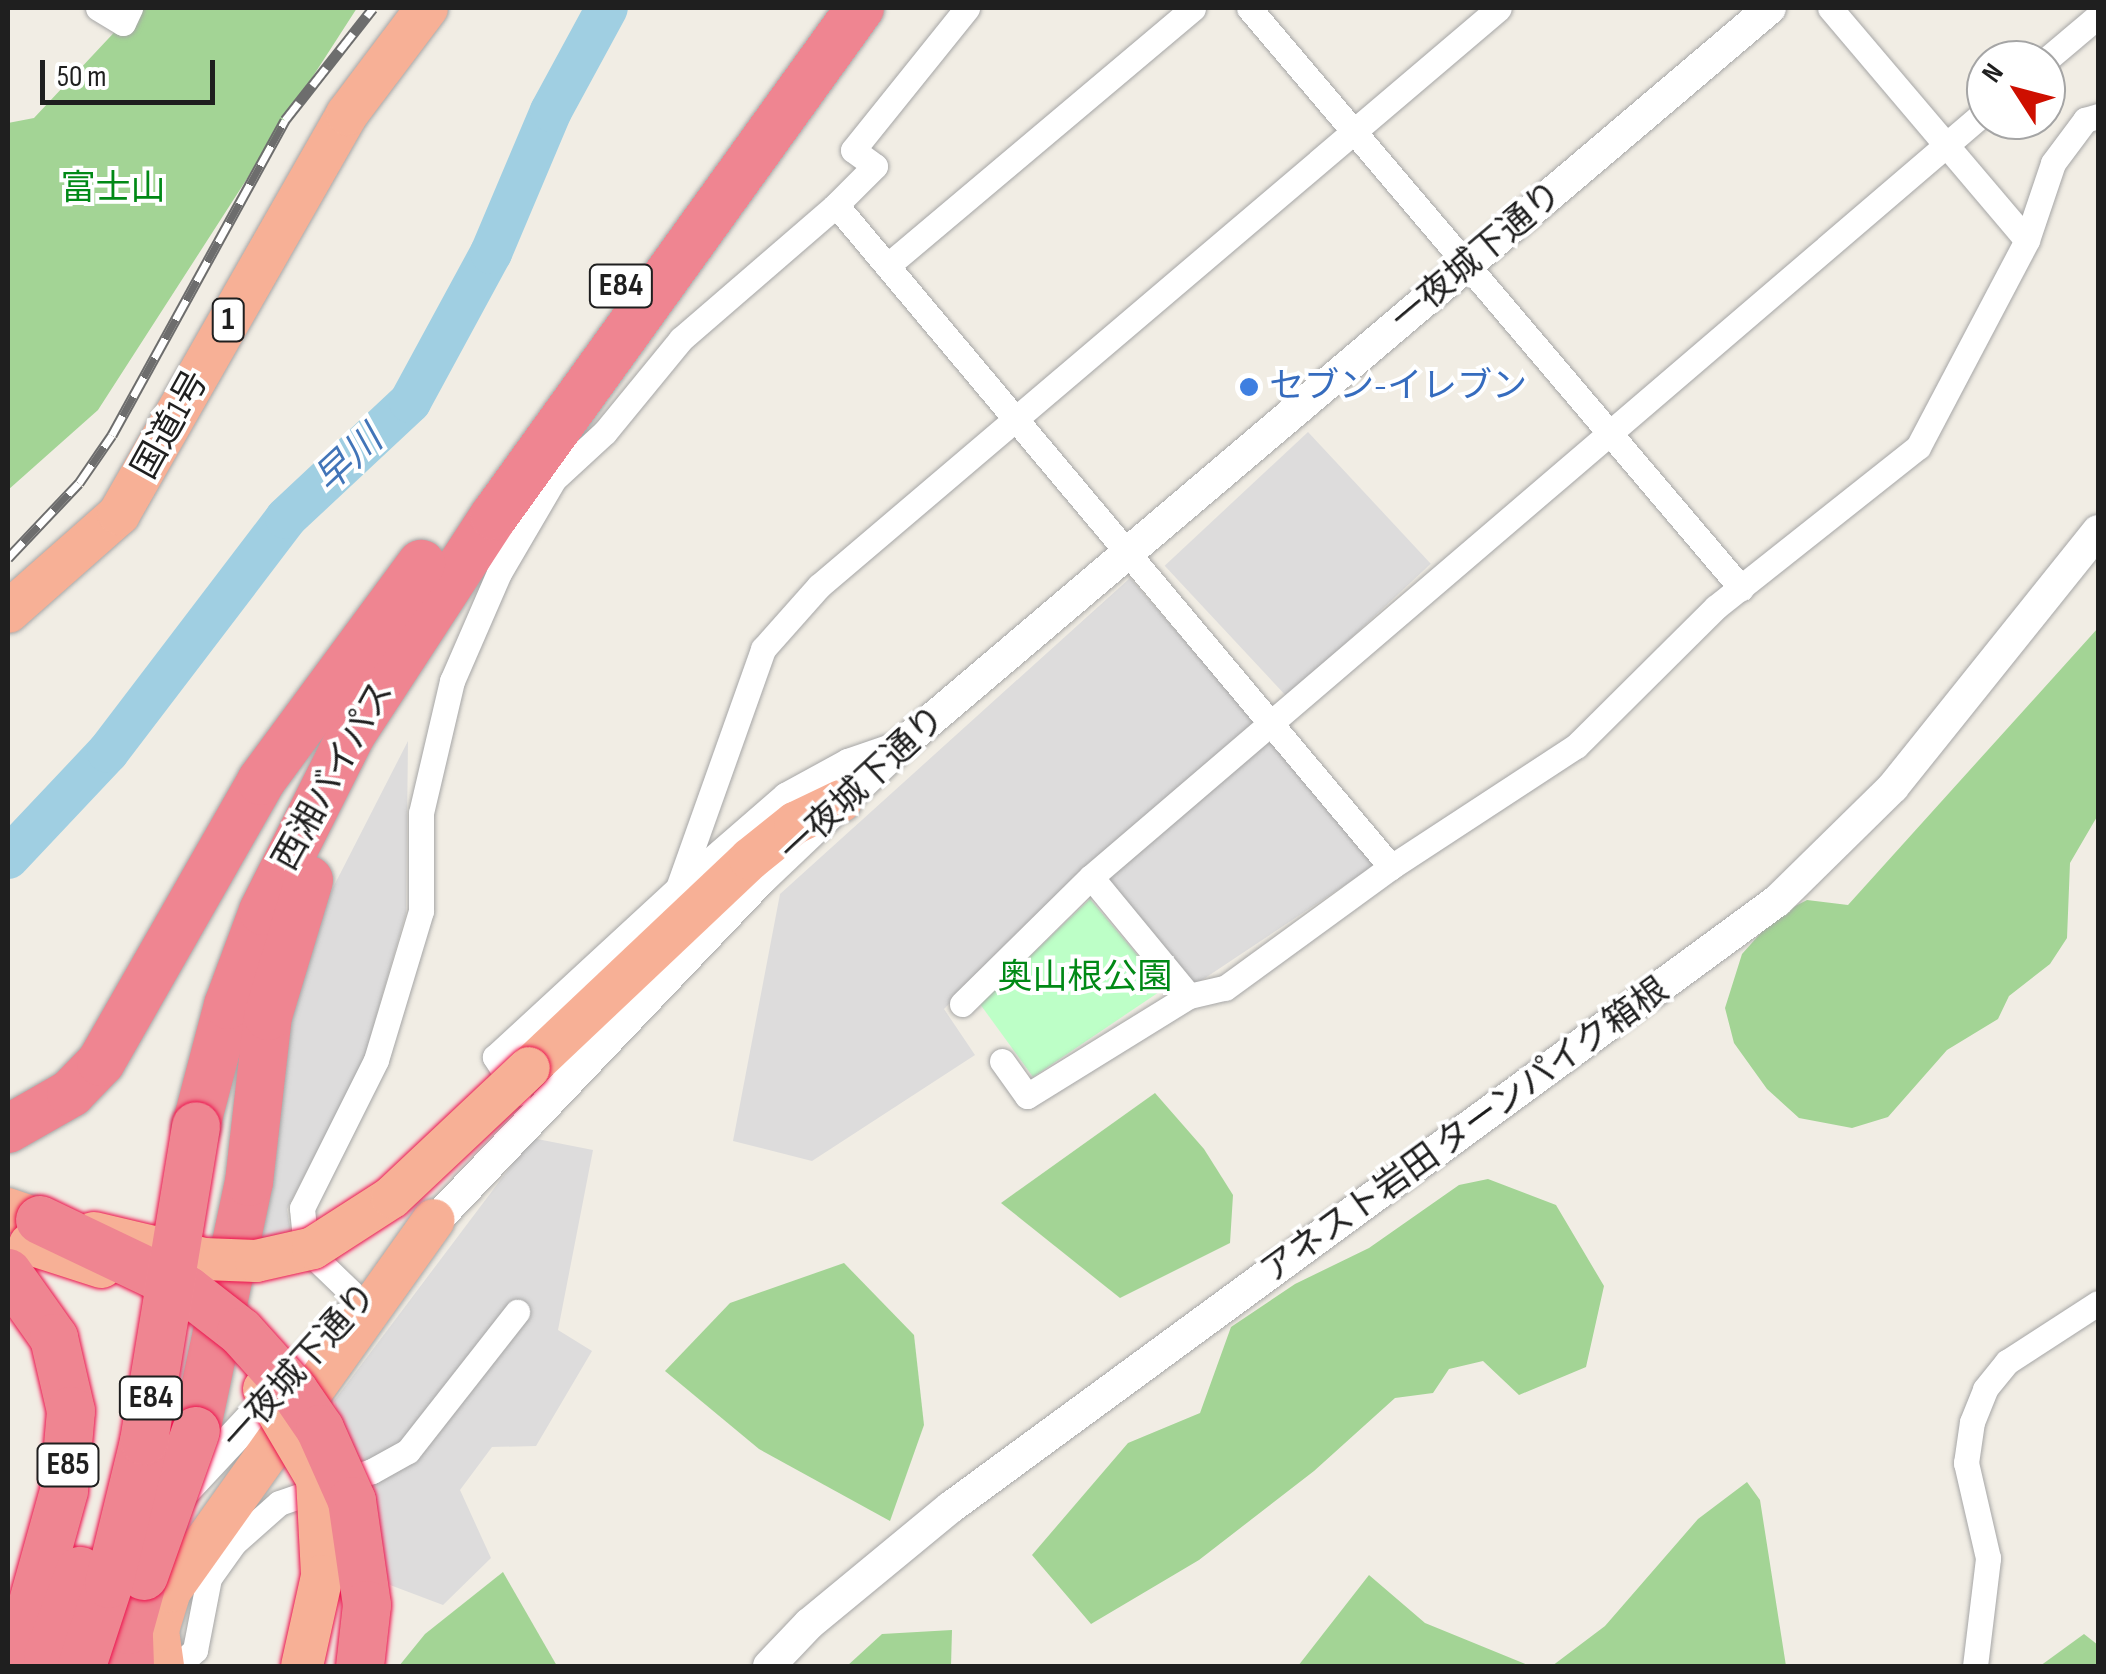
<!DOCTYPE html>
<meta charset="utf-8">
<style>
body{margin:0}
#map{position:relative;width:2106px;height:1674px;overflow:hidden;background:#f1ede4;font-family:"Sofia Sans Condensed","Noto Sans JP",sans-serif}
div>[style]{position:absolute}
.residential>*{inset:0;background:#dddcdc;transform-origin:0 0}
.forest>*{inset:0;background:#a3d495}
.park>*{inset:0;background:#bdffc7}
.river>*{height:42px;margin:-21px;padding:0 21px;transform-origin:21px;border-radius:21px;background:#a0cfe2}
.roads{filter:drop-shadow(0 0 2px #a6a6a6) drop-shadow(0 0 2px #a6a6a6)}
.minor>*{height:25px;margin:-12.5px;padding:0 12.5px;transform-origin:12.5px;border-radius:12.5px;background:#fff}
.tertiary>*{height:32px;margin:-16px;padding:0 16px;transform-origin:16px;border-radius:16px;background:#fff}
.trunk>*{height:42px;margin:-21px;padding:0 21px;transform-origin:21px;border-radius:21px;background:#f7b096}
.motorway>*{height:48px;margin:-24px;padding:0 24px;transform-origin:24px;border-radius:24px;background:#ef8591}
.rail>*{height:11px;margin-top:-5.5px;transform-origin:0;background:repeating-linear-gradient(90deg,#fff 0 22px,#6d6d6d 0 44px);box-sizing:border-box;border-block:2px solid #6d6d6d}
.bridges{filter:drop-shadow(0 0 2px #ec144f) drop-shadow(0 0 2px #ec144f)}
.trunk-bridge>*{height:42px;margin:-21px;padding:0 21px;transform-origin:21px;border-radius:21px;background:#f7b096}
.motorway-bridge>*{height:48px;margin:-24px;padding:0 24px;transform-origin:24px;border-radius:24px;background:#ef8591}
.dots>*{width:28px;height:28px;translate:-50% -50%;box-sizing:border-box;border:5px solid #fff;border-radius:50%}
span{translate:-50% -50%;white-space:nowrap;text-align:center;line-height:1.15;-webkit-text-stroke:8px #fff;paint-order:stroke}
.shield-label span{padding:2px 8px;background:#fff;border:2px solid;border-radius:8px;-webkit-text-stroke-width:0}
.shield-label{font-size:32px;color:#1f1f1f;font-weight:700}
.park-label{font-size:35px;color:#018916}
.street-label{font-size:35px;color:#1f1f1f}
.shop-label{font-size:35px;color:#366cbe}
.left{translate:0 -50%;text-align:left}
.water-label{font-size:38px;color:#4275b8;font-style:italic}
.frame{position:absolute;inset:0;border:10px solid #1f1f1f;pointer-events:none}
.north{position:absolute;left:1966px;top:40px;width:100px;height:100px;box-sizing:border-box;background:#fff;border:2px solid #a5a5a5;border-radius:50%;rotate:306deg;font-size:28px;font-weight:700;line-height:40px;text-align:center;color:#1f1f1f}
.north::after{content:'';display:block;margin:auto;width:35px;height:45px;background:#ce0f00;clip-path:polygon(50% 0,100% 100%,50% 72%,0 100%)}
.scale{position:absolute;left:40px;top:60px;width:175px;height:45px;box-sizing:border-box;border:5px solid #1f1f1f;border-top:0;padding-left:12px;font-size:30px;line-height:35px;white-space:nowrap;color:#1f1f1f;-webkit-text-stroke:8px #fff;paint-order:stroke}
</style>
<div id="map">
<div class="residential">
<i style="left:1308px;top:432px;width:180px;height:196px;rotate:47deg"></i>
<i style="clip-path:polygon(1130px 578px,1378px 863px,1193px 986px,1091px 861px,944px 1009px,975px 1055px,812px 1161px,733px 1141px,780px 894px)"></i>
<i style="clip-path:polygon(408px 741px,406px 913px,363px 1062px,287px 1209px,292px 1241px,251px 1248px,295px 962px)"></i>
<i style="clip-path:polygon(532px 1138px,593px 1150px,558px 1330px,592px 1351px,536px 1446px,492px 1447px,460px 1490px,491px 1558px,443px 1605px,390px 1585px,334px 1401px)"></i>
</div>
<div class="forest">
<i style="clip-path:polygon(137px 8px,357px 8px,98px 410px,8px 490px,8px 123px,34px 118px)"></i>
<i style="clip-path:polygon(2098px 628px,2098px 815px,2070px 863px,2067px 938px,2050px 964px,2009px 996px,1998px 1019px,1947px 1050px,1888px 1117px,1852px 1128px,1799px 1118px,1767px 1089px,1734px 1043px,1725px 1008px,1742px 954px,1776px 916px,1807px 900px,1848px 905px)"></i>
<i style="clip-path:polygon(1155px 1093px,1204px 1149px,1233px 1195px,1230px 1243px,1120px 1298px,1001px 1203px)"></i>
<i style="clip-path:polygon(1488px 1179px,1556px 1205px,1604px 1286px,1586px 1367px,1519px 1395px,1483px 1361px,1449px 1369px,1433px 1393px,1395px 1398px,1314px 1471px,1199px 1560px,1091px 1624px,1032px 1555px,1128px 1443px,1200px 1413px,1231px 1327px,1295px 1284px,1369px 1248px,1459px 1185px)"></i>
<i style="clip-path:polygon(844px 1263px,914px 1335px,924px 1425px,890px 1521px,759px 1449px,665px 1371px,730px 1303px)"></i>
<i style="clip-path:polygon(1747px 1482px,1760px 1500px,1786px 1666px,1552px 1666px,1605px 1626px,1698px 1519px)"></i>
<i style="clip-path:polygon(503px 1572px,557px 1666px,399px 1666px,425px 1634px)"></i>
<i style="clip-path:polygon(1369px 1575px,1425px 1623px,1530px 1666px,1298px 1666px)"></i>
<i style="clip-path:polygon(952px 1630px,951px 1666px,847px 1666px,882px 1634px)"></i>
<i style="clip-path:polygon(2084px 1634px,2098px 1645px,2098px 1666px,2040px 1666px)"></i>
</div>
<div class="park">
<i style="clip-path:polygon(1090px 899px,1165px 988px,1033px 1077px,980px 1004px)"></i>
</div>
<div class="river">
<i style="left:8px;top:858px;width:146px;rotate:-46.7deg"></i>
<i style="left:108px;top:752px;width:294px;rotate:-52.7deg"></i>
<i style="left:286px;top:518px;width:170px;rotate:-43.1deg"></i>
<i style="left:410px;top:402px;width:170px;rotate:-61.5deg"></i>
<i style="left:491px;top:253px;width:154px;rotate:-67.1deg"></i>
<i style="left:551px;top:111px;width:117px;rotate:-61.5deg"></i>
</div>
<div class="roads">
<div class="minor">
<i style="left:98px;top:8px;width:29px;rotate:31deg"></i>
<i style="left:123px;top:23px;width:17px;rotate:-65deg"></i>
<i style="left:1249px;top:8px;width:761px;rotate:49.69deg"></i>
<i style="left:1830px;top:8px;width:304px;rotate:49.7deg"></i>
<i style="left:2046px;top:60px;width:68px;rotate:-40.2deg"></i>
<i style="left:836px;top:205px;width:55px;rotate:-45deg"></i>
<i style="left:875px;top:166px;width:27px;rotate:-144deg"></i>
<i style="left:853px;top:150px;width:182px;rotate:-51.2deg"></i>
<i style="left:887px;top:266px;width:400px;rotate:-40.1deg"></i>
<i style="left:1091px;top:877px;width:154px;rotate:50.5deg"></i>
<i style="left:678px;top:888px;width:254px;rotate:-70.4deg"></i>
<i style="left:763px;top:649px;width:84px;rotate:-48.4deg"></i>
<i style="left:819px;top:586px;width:892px;rotate:-40.36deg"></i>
<i style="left:962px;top:1004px;width:181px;rotate:-44.6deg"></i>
<i style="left:1091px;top:877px;width:1178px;rotate:-40.56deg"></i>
<i style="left:1002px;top:1061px;width:43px;rotate:54.5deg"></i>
<i style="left:1027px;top:1096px;width:190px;rotate:-31.7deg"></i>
<i style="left:1189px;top:996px;width:37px;rotate:-13deg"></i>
<i style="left:1225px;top:988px;width:205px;rotate:-36.1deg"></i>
<i style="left:1391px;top:867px;width:221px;rotate:-33.2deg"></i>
<i style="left:1576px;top:746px;width:197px;rotate:-44.8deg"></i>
<i style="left:1716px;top:607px;width:258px;rotate:-38.4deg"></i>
<i style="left:1918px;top:447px;width:234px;rotate:-62.2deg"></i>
<i style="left:2027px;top:240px;width:81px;rotate:-71.3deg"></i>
<i style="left:2053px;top:163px;width:54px;rotate:-53.3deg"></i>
<i style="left:2085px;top:120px;width:14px;rotate:-17deg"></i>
<i style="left:518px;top:1093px;width:43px;rotate:-122.6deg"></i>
<i style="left:495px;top:1057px;width:249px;rotate:-42.7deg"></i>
<i style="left:678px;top:888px;width:142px;rotate:-41deg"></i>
<i style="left:785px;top:795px;width:71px;rotate:-28.7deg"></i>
<i style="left:847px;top:761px;width:56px;rotate:-18.8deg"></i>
<i style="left:360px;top:1301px;width:75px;rotate:-136.1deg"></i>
<i style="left:306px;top:1249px;width:41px;rotate:-95.6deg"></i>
<i style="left:302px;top:1208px;width:165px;rotate:-63.4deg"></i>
<i style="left:376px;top:1060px;width:156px;rotate:-73.2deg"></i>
<i style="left:421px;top:911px;width:98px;rotate:-90deg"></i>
<i style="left:421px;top:813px;width:136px;rotate:-76.8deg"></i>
<i style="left:452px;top:681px;width:118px;rotate:-66.5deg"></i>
<i style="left:499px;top:573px;width:109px;rotate:-59.7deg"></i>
<i style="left:554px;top:479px;width:69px;rotate:-42.7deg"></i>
<i style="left:605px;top:432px;width:120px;rotate:-50.7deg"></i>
<i style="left:681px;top:339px;width:205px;rotate:-40.8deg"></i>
<i style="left:836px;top:205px;width:864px;rotate:50.02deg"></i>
<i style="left:184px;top:1660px;width:15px;rotate:-42deg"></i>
<i style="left:195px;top:1650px;width:73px;rotate:-79deg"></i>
<i style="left:209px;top:1578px;width:43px;rotate:-54.5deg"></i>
<i style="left:234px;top:1543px;width:60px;rotate:-41.6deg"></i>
<i style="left:279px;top:1503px;width:98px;rotate:-19deg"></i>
<i style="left:372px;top:1471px;width:41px;rotate:-29.1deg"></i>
<i style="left:408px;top:1451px;width:177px;rotate:-51.9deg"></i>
<i style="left:1975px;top:1666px;width:109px;rotate:-83.1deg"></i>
<i style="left:1988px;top:1558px;width:98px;rotate:-103deg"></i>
<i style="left:1966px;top:1463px;width:41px;rotate:-81.7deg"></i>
<i style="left:1972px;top:1422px;width:35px;rotate:-68deg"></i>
<i style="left:1985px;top:1389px;width:35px;rotate:-51deg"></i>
<i style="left:2007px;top:1362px;width:108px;rotate:-33deg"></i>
</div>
<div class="tertiary">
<i style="left:418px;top:1239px;width:497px;rotate:-46.4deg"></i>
<i style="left:761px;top:879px;width:200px;rotate:-43.6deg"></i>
<i style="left:906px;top:741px;width:1133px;rotate:-40.31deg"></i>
<i style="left:180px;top:1495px;width:241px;rotate:-47deg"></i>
<i style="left:769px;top:1666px;width:58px;rotate:-46.4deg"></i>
<i style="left:809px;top:1624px;width:184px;rotate:-39.5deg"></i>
<i style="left:951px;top:1507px;width:1024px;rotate:-36.27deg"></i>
<i style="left:1777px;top:901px;width:163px;rotate:-44.5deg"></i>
<i style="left:1893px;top:787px;width:328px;rotate:-51.3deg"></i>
</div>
<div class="trunk">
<i style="left:8px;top:612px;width:148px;rotate:-41.4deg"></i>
<i style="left:119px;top:514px;width:460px;rotate:-60.3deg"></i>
<i style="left:347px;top:114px;width:133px;rotate:-53deg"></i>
<i style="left:529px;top:1068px;width:304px;rotate:-43.4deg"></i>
<i style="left:750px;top:859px;width:58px;rotate:-38.7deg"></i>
<i style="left:795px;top:823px;width:51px;rotate:-25.6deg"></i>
<i style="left:8px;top:1209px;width:34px;rotate:19deg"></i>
<i style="left:163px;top:1666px;width:36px;rotate:-98deg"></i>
<i style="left:158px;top:1630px;width:41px;rotate:-72.9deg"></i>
<i style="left:170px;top:1591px;width:455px;rotate:-54.6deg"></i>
</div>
<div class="motorway">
<i style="left:196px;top:1126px;width:125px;rotate:-75.2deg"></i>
<i style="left:228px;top:1005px;width:100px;rotate:-69.6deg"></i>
<i style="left:263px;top:911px;width:197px;rotate:-63.4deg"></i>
<i style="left:351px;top:735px;width:262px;rotate:-56.9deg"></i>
<i style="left:494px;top:516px;width:626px;rotate:-54.23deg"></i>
<i style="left:8px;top:1129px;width:73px;rotate:-29.7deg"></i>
<i style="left:71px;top:1093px;width:43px;rotate:-45.9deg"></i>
<i style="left:101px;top:1062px;width:323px;rotate:-60.3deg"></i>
<i style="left:261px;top:781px;width:270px;rotate:-53.6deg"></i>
<i style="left:196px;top:1431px;width:255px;rotate:-78deg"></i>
<i style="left:249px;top:1182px;width:167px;rotate:-83.5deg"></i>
<i style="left:268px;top:1016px;width:142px;rotate:-73.2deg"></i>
<i style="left:130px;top:1666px;width:36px;rotate:-92deg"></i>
<i style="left:129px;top:1630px;width:56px;rotate:-74.5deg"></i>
</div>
</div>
<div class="rail">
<i style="left:8px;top:558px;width:103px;rotate:-46.6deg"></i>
<i style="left:79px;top:483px;width:58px;rotate:-55.5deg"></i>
<i style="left:112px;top:435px;width:359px;rotate:-61.2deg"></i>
<i style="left:285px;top:120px;width:142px;rotate:-51.8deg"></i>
</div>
<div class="bridges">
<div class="trunk-bridge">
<i style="left:94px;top:1233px;width:113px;rotate:13.3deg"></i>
<i style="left:204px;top:1259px;width:52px;rotate:2.2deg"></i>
<i style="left:256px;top:1261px;width:58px;rotate:-12.8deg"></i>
<i style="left:313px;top:1248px;width:94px;rotate:-32.8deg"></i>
<i style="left:392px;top:1197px;width:188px;rotate:-43.3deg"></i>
<i style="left:30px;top:1244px;width:75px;rotate:17.9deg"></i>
<i style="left:264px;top:1389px;width:104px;rotate:59.5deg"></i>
<i style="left:317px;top:1479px;width:97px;rotate:87deg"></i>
<i style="left:322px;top:1576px;width:92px;rotate:102.5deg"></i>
</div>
<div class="motorway-bridge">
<i style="left:40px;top:1220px;width:163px;rotate:25.5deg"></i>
<i style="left:187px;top:1290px;width:68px;rotate:37.9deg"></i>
<i style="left:241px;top:1332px;width:79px;rotate:48.1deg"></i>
<i style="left:294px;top:1391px;width:46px;rotate:55.6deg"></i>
<i style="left:320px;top:1429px;width:79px;rotate:66deg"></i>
<i style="left:352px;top:1501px;width:105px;rotate:81.8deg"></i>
<i style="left:367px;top:1605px;width:61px;rotate:96.5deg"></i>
<i style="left:8px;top:1273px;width:80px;rotate:54.7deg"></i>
<i style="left:54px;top:1338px;width:75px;rotate:76.9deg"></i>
<i style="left:71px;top:1411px;width:80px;rotate:95deg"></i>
<i style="left:64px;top:1491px;width:182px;rotate:105.6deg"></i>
<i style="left:144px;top:1576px;width:154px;rotate:-70.3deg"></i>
<i style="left:48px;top:1657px;width:92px;rotate:-69.6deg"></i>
<i style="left:82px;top:1666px;width:86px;rotate:-71.8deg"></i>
<i style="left:109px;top:1584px;width:147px;rotate:-76.2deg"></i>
<i style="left:144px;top:1441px;width:319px;rotate:-80.6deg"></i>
</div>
</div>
<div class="dots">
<i style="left:1249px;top:387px;background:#3f7fe0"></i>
</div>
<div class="shield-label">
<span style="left:621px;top:286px">E84</span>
<span style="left:228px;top:320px">1</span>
<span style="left:151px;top:1398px">E84</span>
<span style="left:68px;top:1465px">E85</span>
</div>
<div class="park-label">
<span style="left:113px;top:189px">富士山</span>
<span style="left:1085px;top:978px">奥山根公園</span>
</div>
<div class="street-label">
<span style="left:1477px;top:257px;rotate:-40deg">一夜城下通り</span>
<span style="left:171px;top:425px;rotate:-61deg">国道1号</span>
<span style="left:334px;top:776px;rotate:-61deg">西湘バイパス</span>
<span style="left:863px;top:785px;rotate:-43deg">一夜城下通り</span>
<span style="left:1465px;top:1131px;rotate:-36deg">アネスト岩田 ターンパイク箱根</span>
<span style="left:300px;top:1367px;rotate:-48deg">一夜城下通り</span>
</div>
<div class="shop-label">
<span class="left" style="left:1269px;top:387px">セブン-イレブン</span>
</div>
<div class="water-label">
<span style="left:349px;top:460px;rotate:-43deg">早川</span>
</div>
<div class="frame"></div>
<div class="north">N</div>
<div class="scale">50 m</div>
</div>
